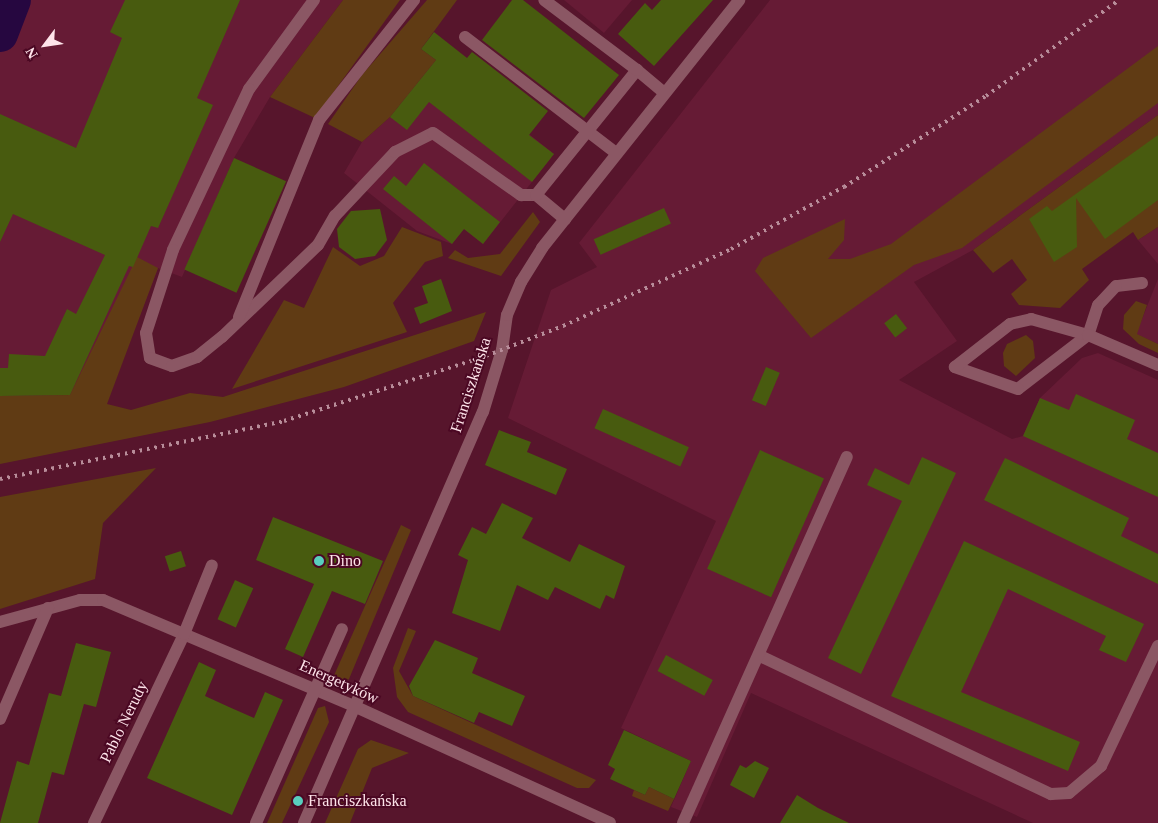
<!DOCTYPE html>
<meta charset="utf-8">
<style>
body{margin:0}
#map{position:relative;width:1158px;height:823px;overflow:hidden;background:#57152c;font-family:"Times New Roman",serif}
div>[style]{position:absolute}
.built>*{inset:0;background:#661b35}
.green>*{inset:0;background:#603b14}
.river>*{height:36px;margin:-18px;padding:0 18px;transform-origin:18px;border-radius:18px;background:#260740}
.building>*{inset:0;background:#485b0f;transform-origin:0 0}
.minor>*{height:12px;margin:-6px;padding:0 6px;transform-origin:6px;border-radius:6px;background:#8b5764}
.rail>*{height:4px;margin-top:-2px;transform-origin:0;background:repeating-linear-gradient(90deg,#b88d9a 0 2.5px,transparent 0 7.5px)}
.dots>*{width:14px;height:14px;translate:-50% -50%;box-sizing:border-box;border:2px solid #4b0823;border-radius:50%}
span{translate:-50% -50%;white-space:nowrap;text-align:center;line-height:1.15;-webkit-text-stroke:4px #4b0823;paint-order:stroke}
.street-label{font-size:16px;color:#fee4ea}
.poi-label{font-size:16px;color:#fee4ea}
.left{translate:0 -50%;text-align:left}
.north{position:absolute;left:20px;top:20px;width:50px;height:50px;-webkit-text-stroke:4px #4b0823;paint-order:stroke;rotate:239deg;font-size:14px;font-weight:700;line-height:20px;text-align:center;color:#fee4ea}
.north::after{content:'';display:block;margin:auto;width:18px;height:22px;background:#fee4ea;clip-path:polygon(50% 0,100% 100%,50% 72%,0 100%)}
</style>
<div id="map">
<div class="built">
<i style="clip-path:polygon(21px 0,343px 0,270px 97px,234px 158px,182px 277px,158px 268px,106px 404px,0 396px,0 49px)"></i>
<i style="clip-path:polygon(564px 0,632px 0,604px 33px)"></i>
<i style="clip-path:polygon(770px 0,1158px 0,1158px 115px,973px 250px,914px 282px,957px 341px,899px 380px,1012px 439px,1023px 436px,1040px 398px,1082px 358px,1098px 353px,1158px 380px,1158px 823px,1033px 823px,751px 693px,697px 817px,671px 807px,691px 761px,621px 728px,716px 521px,508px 418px,551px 290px,597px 267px,579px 243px)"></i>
<i style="clip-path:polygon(436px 60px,554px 154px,483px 244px,464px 229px,452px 244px,417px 231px,344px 173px,362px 142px,390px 117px)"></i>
<i style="clip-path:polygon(1158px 227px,1158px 264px,1138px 240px)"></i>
<i style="clip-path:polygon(1158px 279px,1158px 344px,1136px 334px)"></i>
</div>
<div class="green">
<i style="clip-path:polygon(0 0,21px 0,0 49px)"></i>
<i style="clip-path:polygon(343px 0,400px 0,315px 118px,270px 97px)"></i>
<i style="clip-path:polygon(427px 0,457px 0,421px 49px,436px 60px,390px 117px,362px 142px,328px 124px,362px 75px)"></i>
<i style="clip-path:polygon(1158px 46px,1158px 103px,962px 248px,914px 265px,811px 338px,755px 271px,763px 258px,845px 219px,844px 240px,828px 259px,850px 259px,891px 244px)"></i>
<i style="clip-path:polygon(1158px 115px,1158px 227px,1138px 240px,1133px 232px,1082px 269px,1089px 280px,1060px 308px,1019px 305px,1011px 294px,1027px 280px,1012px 259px,993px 273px,973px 250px)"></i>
<i style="clip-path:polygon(533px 212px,540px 222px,501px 276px,448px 258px,455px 250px,468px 258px,500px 254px)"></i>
<i style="clip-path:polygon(402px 227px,441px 242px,443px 256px,425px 262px,393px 303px,407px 332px,232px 389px,284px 300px,304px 308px,333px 247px,360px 266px,384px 256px)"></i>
<i style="clip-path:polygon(137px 257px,158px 268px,107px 404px,131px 410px,190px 393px,223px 397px,486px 312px,474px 341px,344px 387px,210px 422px,0 464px,0 396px,70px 395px)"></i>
<i style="clip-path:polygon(1136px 301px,1147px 305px,1137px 334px,1158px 344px,1158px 353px,1139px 344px,1123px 329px,1124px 315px)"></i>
<i style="clip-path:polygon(1026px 335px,1033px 341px,1035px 358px,1016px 376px,1004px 366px,1003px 353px,1007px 344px)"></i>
<i style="clip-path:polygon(156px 468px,103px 523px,95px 579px,0 609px,0 497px)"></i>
<i style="clip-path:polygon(401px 525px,411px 530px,349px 679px,343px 684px,332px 680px)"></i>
<i style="clip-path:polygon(408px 628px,416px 631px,399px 671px,413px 696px,596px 780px,589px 788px,577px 788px,408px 712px,397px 697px,393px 668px)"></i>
<i style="clip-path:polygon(325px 706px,329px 722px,282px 823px,267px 823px,318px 708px)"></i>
<i style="clip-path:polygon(371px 740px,409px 753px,372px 768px,350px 823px,325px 823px,358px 749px)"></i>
<i style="clip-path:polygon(649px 787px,674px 799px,668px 811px,632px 796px,634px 790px,645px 795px)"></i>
</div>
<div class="river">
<i style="left:0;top:34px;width:36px;rotate:-69deg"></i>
</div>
<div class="building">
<i style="clip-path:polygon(125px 0,240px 0,197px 98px,213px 105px,158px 228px,151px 226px,133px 267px,129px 266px,70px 395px,0 396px,0 368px,8px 368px,9px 354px,45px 356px,67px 309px,76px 314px,105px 255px,13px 214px,0 242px,0 114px,76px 148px,122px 38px,110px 32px)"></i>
<i style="clip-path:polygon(512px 0,523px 0,619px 75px,584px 118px,482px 40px)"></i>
<i style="clip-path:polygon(661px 0,713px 0,654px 66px,618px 34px,645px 3px,652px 10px)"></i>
<i style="clip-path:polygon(434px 32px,467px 58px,472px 52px,548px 111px,529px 135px,554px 154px,532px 182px,429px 102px,407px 130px,390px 117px,436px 60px,421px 49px)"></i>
<i style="clip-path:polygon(1158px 135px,1158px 200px,1105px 239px,1076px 198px,1077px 247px,1054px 262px,1029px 219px,1047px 206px,1052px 211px)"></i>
<i style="left:234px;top:158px;width:57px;height:122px;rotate:24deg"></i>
<i style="clip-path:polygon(424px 163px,500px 222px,483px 244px,464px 229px,452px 244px,383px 189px,394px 176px,406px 186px)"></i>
<i style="left:664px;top:208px;width:17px;height:77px;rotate:66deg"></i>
<i style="clip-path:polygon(380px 209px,387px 240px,375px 256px,355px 259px,339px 247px,337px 229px,351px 211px)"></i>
<i style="clip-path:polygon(441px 279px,452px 311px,420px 324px,414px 308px,428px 303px,422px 286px)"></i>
<i style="left:896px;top:314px;width:18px;height:15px;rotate:52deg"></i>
<i style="left:766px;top:367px;width:15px;height:36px;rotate:23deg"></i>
<i style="clip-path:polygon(1076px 394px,1135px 420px,1127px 439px,1158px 453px,1158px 497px,1023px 436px,1040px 398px,1069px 410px)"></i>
<i style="left:603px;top:409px;width:94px;height:21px;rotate:24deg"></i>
<i style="clip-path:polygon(499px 430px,531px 442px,527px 452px,567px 469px,556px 495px,485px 465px)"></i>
<i style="left:760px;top:450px;width:70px;height:130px;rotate:24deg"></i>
<i style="clip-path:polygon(922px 457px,956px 473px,861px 674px,828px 658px,902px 501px,867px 485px,875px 468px,909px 485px)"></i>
<i style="clip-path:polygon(1005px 458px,1129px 518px,1121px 536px,1158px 554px,1158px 584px,984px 500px)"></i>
<i style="clip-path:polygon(502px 503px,533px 518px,522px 538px,570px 562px,579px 544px,625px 566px,614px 599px,606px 595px,600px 609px,555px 587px,548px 600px,517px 585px,500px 631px,452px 613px,468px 560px,458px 555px,472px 527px,486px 534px)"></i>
<i style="clip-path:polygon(273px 517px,383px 561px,365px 604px,332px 591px,303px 657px,285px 649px,314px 584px,256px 560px)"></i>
<i style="clip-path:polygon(964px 541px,1144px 624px,1126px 662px,1099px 650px,1106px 636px,1008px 589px,961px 692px,1080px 742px,1068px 771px,891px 696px)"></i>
<i style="left:181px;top:551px;width:16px;height:17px;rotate:72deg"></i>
<i style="left:235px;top:580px;width:20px;height:43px;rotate:24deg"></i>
<i style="clip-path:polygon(435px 640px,478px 658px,472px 673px,525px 696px,512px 726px,479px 712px,474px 723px,413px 696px,409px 686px)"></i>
<i style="clip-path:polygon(76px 643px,111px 652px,96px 707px,84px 704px,64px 775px,52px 772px,38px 823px,0 823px,17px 761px,29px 765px,49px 693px,61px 696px)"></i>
<i style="left:666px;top:655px;width:53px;height:18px;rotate:28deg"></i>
<i style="clip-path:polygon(199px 662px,216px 670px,205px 696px,229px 707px,254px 718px,265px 692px,283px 700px,232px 815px,147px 778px)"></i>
<i style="clip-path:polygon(624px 730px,691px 761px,674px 799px,649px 787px,645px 795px,610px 779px,615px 769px,608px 765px)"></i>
<i style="clip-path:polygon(755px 761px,769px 768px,754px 798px,730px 785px,740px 765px,746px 768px)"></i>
<i style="clip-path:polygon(797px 795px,818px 808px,849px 823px,780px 823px)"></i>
</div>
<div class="minor">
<i style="left:314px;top:0;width:110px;rotate:126.1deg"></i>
<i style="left:249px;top:89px;width:178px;rotate:115.3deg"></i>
<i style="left:173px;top:250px;width:87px;rotate:108deg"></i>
<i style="left:146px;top:333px;width:25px;rotate:81deg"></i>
<i style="left:150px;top:358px;width:23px;rotate:20deg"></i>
<i style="left:172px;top:366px;width:27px;rotate:-20deg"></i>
<i style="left:197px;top:357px;width:32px;rotate:-39deg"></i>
<i style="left:222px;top:337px;width:133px;rotate:-43.8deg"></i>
<i style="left:318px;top:245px;width:34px;rotate:-60deg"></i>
<i style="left:335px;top:216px;width:88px;rotate:-46.8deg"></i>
<i style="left:395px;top:152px;width:42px;rotate:-26.6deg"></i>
<i style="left:433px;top:133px;width:108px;rotate:35.2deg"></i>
<i style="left:521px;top:195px;width:15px"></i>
<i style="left:536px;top:195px;width:38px;rotate:40deg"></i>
<i style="left:465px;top:37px;width:190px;rotate:37.5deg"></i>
<i style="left:637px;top:70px;width:35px;rotate:40deg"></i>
<i style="left:536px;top:195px;width:161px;rotate:-51.1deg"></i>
<i style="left:637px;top:70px;width:116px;rotate:-143deg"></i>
<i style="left:1142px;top:283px;width:26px;rotate:173deg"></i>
<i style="left:1116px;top:286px;width:26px;rotate:133deg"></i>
<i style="left:1098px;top:305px;width:32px;rotate:108deg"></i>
<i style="left:1088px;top:335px;width:88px;rotate:142.4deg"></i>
<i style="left:1018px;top:389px;width:67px;rotate:-160.8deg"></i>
<i style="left:955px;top:367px;width:70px;rotate:-38deg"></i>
<i style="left:1010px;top:324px;width:22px;rotate:-13deg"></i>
<i style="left:1031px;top:319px;width:59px;rotate:15.7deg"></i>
<i style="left:1088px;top:335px;width:76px;rotate:23.2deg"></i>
<i style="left:239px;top:317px;width:213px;rotate:-67.9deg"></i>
<i style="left:319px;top:120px;width:153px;rotate:-51.6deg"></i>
<i style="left:0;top:622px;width:83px;rotate:-15.4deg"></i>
<i style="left:80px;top:600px;width:23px"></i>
<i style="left:103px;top:600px;width:275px;rotate:22.9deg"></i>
<i style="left:356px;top:707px;width:279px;rotate:24.5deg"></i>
<i style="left:760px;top:656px;width:322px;rotate:25.4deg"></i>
<i style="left:1051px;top:794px;width:18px;rotate:-3deg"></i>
<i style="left:1069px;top:793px;width:42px;rotate:-40.2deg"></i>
<i style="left:1101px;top:766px;width:133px;rotate:-64.6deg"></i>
<i style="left:0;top:719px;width:121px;rotate:-66.6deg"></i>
<i style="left:94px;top:823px;width:209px;rotate:-64.5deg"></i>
<i style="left:184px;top:634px;width:74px;rotate:-67.9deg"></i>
<i style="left:256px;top:823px;width:212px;rotate:-66.1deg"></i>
<i style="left:304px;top:823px;width:448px;rotate:-66.5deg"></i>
<i style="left:483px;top:412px;width:65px;rotate:-73deg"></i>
<i style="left:502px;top:350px;width:35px;rotate:-82deg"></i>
<i style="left:507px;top:315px;width:36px;rotate:-67deg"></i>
<i style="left:521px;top:282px;width:40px;rotate:-58deg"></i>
<i style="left:542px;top:248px;width:317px;rotate:-51.5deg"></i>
<i style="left:683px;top:823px;width:401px;rotate:-65.9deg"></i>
</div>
<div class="rail">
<i style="left:0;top:479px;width:290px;rotate:-11.5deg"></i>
<i style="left:284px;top:421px;width:212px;rotate:-17.8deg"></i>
<i style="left:486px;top:356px;width:83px;rotate:-21.3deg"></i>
<i style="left:563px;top:326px;width:185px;rotate:-24.6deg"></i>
<i style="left:731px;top:249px;width:129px;rotate:-28.8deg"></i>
<i style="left:844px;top:187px;width:169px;rotate:-32.7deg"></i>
<i style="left:986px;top:96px;width:164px;rotate:-35.8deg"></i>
</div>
<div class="dots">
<i style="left:319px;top:561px;background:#59cebe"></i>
<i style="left:298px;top:801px;background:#59cebe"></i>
</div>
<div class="street-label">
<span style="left:471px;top:385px;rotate:-72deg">Franciszkańska</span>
<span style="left:339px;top:682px;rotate:24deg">Energetyków</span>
<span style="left:124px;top:722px;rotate:-64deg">Pablo Nerudy</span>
</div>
<div class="poi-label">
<span class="left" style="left:329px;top:561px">Dino</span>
<span class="left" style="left:308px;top:801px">Franciszkańska</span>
</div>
<div class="north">N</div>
</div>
